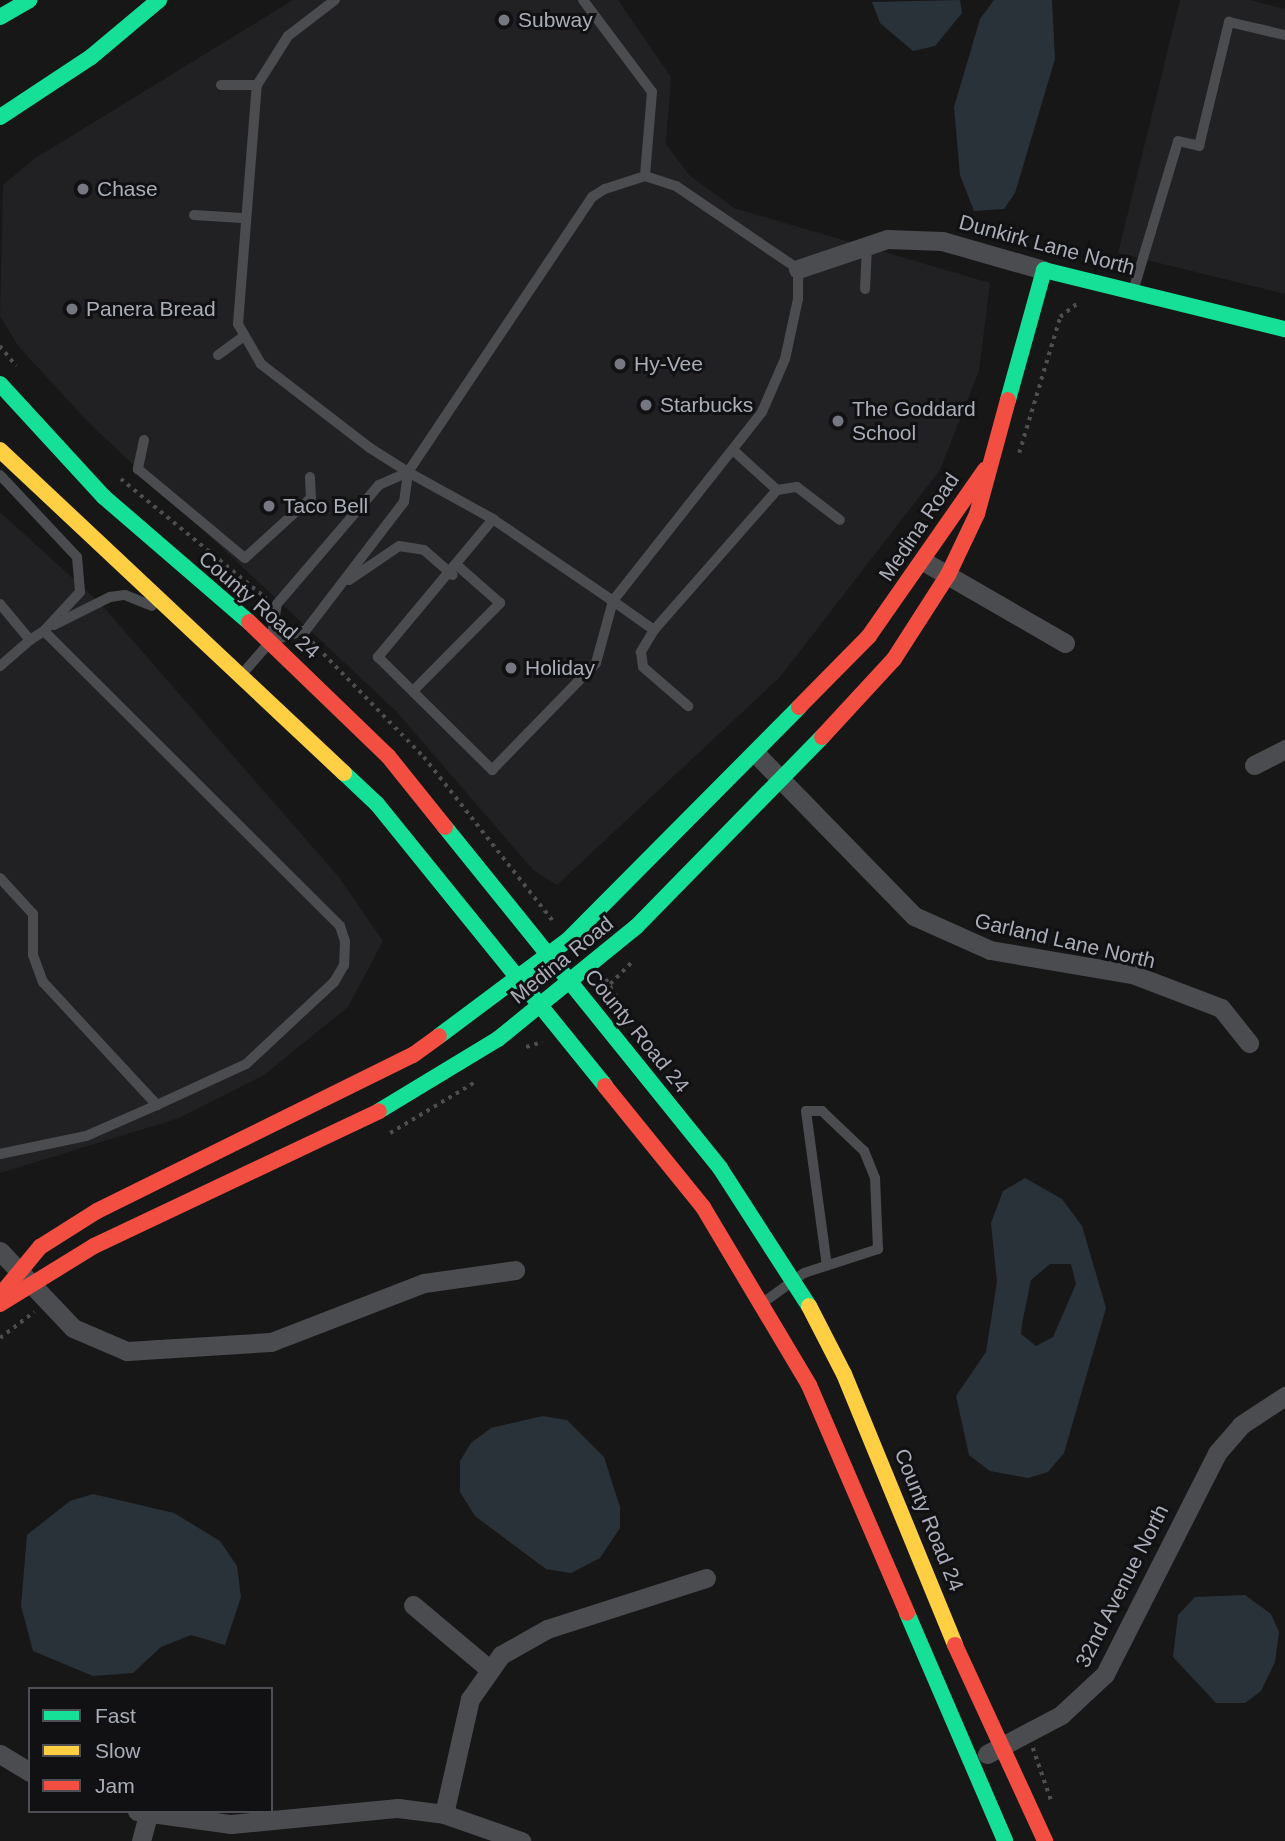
<!DOCTYPE html>
<style>
body{margin:0}
#map{position:relative;width:1285px;height:1841px;overflow:hidden;background:#171717;font-family:Helvetica,sans-serif}
div>[style]{position:absolute}
.built>*{inset:0;background:#212123}
.water>*{inset:0;background:#2a3239}
.path>*{height:3.5px;margin-top:-1.75px;transform-origin:0;background:repeating-linear-gradient(90deg,#4d4e52 0 3.5px,transparent 0 8.5px)}
.lane>*{height:10px;margin:-5px;padding:0 5px;transform-origin:5px;border-radius:5px;background:#4b4c50}
.street>*{height:19px;margin:-9.5px;padding:0 9.5px;transform-origin:9.5px;border-radius:9.5px;background:#4b4c50}
.fast>*{height:16px;margin:-8px;padding:0 8px;transform-origin:8px;border-radius:8px;background:#16e098}
.slow>*{height:16px;margin:-8px;padding:0 8px;transform-origin:8px;border-radius:8px;background:#ffcf43}
.jam>*{height:16px;margin:-8px;padding:0 8px;transform-origin:8px;border-radius:8px;background:#f24e42}
.dots>*{width:19px;height:19px;translate:-50% -50%;box-sizing:border-box;border:4px solid #111113;border-radius:50%}
span{translate:-50% -50%;white-space:nowrap;text-align:center;line-height:1.15;-webkit-text-stroke:6px #111113;paint-order:stroke}
.poi-label{font-size:21px;color:#a8adb8}
.left{translate:0 -50%;text-align:left}
.street-label{font-size:21px;color:#a8adb8}
.legend{position:absolute;left:28px;top:1687px;width:245px;height:126px;box-sizing:border-box;background:#111113;border:2px solid #4d4f55;margin:0;padding:9px 12px;list-style:none;font-size:21px;color:#a8adb8}
.legend li{display:flex;align-items:center;gap:14px;height:35px}
.legend b{width:35px;border:2px solid #4d4f55}
</style>
<div id="map">
<div class="built">
<i style="clip-path:polygon(293px 0,618px 0,671px 77px,666px 144px,689px 175px,734px 208px,990px 283px,979px 371px,940px 470px,780px 677px,557px 885px,533px 870px,397px 712px,90px 424px,19px 347px,0 316px,3px 185px,34px 159px)"></i>
<i style="clip-path:polygon(1180px 0,1250px 0,1285px 9px,1285px 294px,1118px 253px)"></i>
<i style="clip-path:polygon(0 512px,100px 603px,338px 876px,383px 941px,348px 1007px,264px 1075px,179px 1118px,0 1173px)"></i>
</div>
<div class="water">
<i style="clip-path:polygon(960px 0,962px 13px,935px 46px,913px 51px,880px 23px,872px 2px)"></i>
<i style="clip-path:polygon(994px 0,1052px 0,1055px 59px,1015px 193px,1004px 209px,974px 211px,960px 175px,954px 107px,980px 19px)"></i>
<i style="clip-path:polygon(evenodd,1025px 1178px,1062px 1199px,1082px 1226px,1106px 1308px,1064px 1453px,1048px 1472px,1028px 1478px,990px 1471px,969px 1455px,956px 1396px,986px 1352px,997px 1282px,991px 1223px,1003px 1191px,1025px 1178px,1050px 1264px,1071px 1264px,1076px 1284px,1053px 1337px,1036px 1346px,1021px 1334px,1022px 1324px,1031px 1280px,1050px 1264px)"></i>
<i style="clip-path:polygon(543px 1416px,567px 1420px,604px 1457px,620px 1507px,620px 1528px,600px 1558px,571px 1573px,546px 1569px,475px 1516px,460px 1492px,460px 1461px,471px 1443px,491px 1428px)"></i>
<i style="clip-path:polygon(93px 1494px,174px 1513px,220px 1541px,237px 1566px,241px 1597px,225px 1645px,191px 1635px,161px 1647px,133px 1673px,93px 1676px,33px 1651px,21px 1606px,27px 1535px,70px 1501px)"></i>
<i style="clip-path:polygon(1245px 1595px,1271px 1614px,1279px 1632px,1275px 1662px,1261px 1691px,1245px 1703px,1216px 1703px,1173px 1657px,1178px 1615px,1195px 1597px)"></i>
</div>
<div class="path">
<i style="left:0;top:346px;width:26px;rotate:51deg"></i>
<i style="left:1019px;top:453px;width:142px;rotate:-73.2deg"></i>
<i style="left:1060px;top:317px;width:24px;rotate:-38deg"></i>
<i style="left:121px;top:479px;width:188px;rotate:39.4deg"></i>
<i style="left:312px;top:642px;width:161px;rotate:45.8deg"></i>
<i style="left:424px;top:757px;width:210px;rotate:51.8deg"></i>
<i style="left:606px;top:979px;width:34px;rotate:60deg"></i>
<i style="left:604px;top:990px;width:41px;rotate:-45deg"></i>
<i style="left:526px;top:1047px;width:17px;rotate:-17deg"></i>
<i style="left:390px;top:1133px;width:101px;rotate:-30.9deg"></i>
<i style="left:0;top:1338px;width:43px;rotate:-37.4deg"></i>
<i style="left:1033px;top:1748px;width:55px;rotate:70.9deg"></i>
</div>
<div class="lane">
<i style="left:583px;top:0;width:115px;rotate:53.1deg"></i>
<i style="left:652px;top:92px;width:84px;rotate:94.8deg"></i>
<i style="left:221px;top:85px;width:36px"></i>
<i style="left:194px;top:215px;width:48px;rotate:3.6deg"></i>
<i style="left:1134px;top:288px;width:153px;rotate:-73.3deg"></i>
<i style="left:1178px;top:141px;width:22px;rotate:13deg"></i>
<i style="left:1199px;top:146px;width:128px;rotate:-76.4deg"></i>
<i style="left:1229px;top:22px;width:57px;rotate:13.1deg"></i>
<i style="left:865px;top:289px;width:43px;rotate:-87.3deg"></i>
<i style="left:218px;top:355px;width:29px;rotate:-36deg"></i>
<i style="left:144px;top:440px;width:30px;rotate:102deg"></i>
<i style="left:138px;top:469px;width:139px;rotate:39.8deg"></i>
<i style="left:245px;top:558px;width:89px;rotate:-42.3deg"></i>
<i style="left:311px;top:498px;width:21px;rotate:-93deg"></i>
<i style="left:0;top:475px;width:112px;rotate:46.8deg"></i>
<i style="left:77px;top:557px;width:35px;rotate:85deg"></i>
<i style="left:80px;top:592px;width:53px;rotate:132.7deg"></i>
<i style="left:777px;top:490px;width:20px;rotate:-9deg"></i>
<i style="left:797px;top:487px;width:54px;rotate:37.5deg"></i>
<i style="left:493px;top:519px;width:180px;rotate:129.8deg"></i>
<i style="left:378px;top:657px;width:161px;rotate:44.7deg"></i>
<i style="left:492px;top:770px;width:149px;rotate:-45.8deg"></i>
<i style="left:596px;top:663px;width:64px;rotate:-74.7deg"></i>
<i style="left:613px;top:601px;width:50px;rotate:35.3deg"></i>
<i style="left:654px;top:630px;width:26px;rotate:121deg"></i>
<i style="left:641px;top:652px;width:15px;rotate:82deg"></i>
<i style="left:643px;top:667px;width:60px;rotate:40.9deg"></i>
<i style="left:349px;top:580px;width:60px;rotate:-34.2deg"></i>
<i style="left:399px;top:546px;width:25px;rotate:9deg"></i>
<i style="left:424px;top:550px;width:38px;rotate:41deg"></i>
<i style="left:0;top:604px;width:47px;rotate:50.2deg"></i>
<i style="left:30px;top:640px;width:40px;rotate:139deg"></i>
<i style="left:54px;top:625px;width:63px;rotate:-26.6deg"></i>
<i style="left:110px;top:597px;width:15px;rotate:-8deg"></i>
<i style="left:125px;top:595px;width:29px;rotate:22deg"></i>
<i style="left:654px;top:630px;width:186px;rotate:-48.7deg"></i>
<i style="left:777px;top:490px;width:59px;rotate:-137.7deg"></i>
<i style="left:277px;top:639px;width:30px;rotate:-17deg"></i>
<i style="left:306px;top:630px;width:161px;rotate:-52.6deg"></i>
<i style="left:404px;top:502px;width:30px;rotate:-82deg"></i>
<i style="left:408px;top:472px;width:331px;rotate:-56.2deg"></i>
<i style="left:592px;top:197px;width:15px;rotate:-32deg"></i>
<i style="left:605px;top:189px;width:42px;rotate:-18deg"></i>
<i style="left:645px;top:176px;width:33px;rotate:18deg"></i>
<i style="left:676px;top:186px;width:148px;rotate:34.2deg"></i>
<i style="left:798px;top:269px;width:30px;rotate:90deg"></i>
<i style="left:798px;top:299px;width:61px;rotate:102.2deg"></i>
<i style="left:785px;top:359px;width:58px;rotate:113.5deg"></i>
<i style="left:762px;top:412px;width:241px;rotate:128.3deg"></i>
<i style="left:613px;top:601px;width:145px;rotate:-145.7deg"></i>
<i style="left:493px;top:519px;width:97px;rotate:-151.1deg"></i>
<i style="left:408px;top:472px;width:45px;rotate:-147.7deg"></i>
<i style="left:370px;top:448px;width:138px;rotate:-142.4deg"></i>
<i style="left:261px;top:364px;width:46px;rotate:-119.9deg"></i>
<i style="left:238px;top:324px;width:240px;rotate:-85.5deg"></i>
<i style="left:257px;top:85px;width:58px;rotate:-57.7deg"></i>
<i style="left:288px;top:36px;width:59px;rotate:-37.5deg"></i>
<i style="left:30px;top:640px;width:17px;rotate:-33deg"></i>
<i style="left:44px;top:631px;width:418px;rotate:44.9deg"></i>
<i style="left:340px;top:926px;width:16px;rotate:72deg"></i>
<i style="left:345px;top:941px;width:24px;rotate:92deg"></i>
<i style="left:344px;top:965px;width:20px;rotate:120deg"></i>
<i style="left:334px;top:982px;width:120px;rotate:137deg"></i>
<i style="left:246px;top:1064px;width:98px;rotate:155.3deg"></i>
<i style="left:243px;top:673px;width:43px;rotate:-48.8deg"></i>
<i style="left:271px;top:641px;width:37px;rotate:-81deg"></i>
<i style="left:277px;top:604px;width:157px;rotate:-49.4deg"></i>
<i style="left:379px;top:485px;width:32px;rotate:-24deg"></i>
<i style="left:413px;top:691px;width:124px;rotate:-45.3deg"></i>
<i style="left:500px;top:603px;width:55px;rotate:-138.7deg"></i>
<i style="left:0;top:878px;width:49px;rotate:47.5deg"></i>
<i style="left:33px;top:914px;width:41px;rotate:90deg"></i>
<i style="left:33px;top:955px;width:29px;rotate:70deg"></i>
<i style="left:43px;top:982px;width:168px;rotate:47.2deg"></i>
<i style="left:157px;top:1105px;width:77px;rotate:156.4deg"></i>
<i style="left:86px;top:1136px;width:88px;rotate:168.2deg"></i>
<i style="left:764px;top:1302px;width:49px;rotate:-35.9deg"></i>
<i style="left:804px;top:1273px;width:78px;rotate:-18deg"></i>
<i style="left:878px;top:1249px;width:71px;rotate:-92.4deg"></i>
<i style="left:875px;top:1178px;width:29px;rotate:-112deg"></i>
<i style="left:864px;top:1151px;width:58px;rotate:-136.4deg"></i>
<i style="left:822px;top:1111px;width:16px;rotate:180deg"></i>
<i style="left:806px;top:1111px;width:156px;rotate:82.3deg"></i>
</div>
<div class="street">
<i style="left:798px;top:269px;width:94px;rotate:-18.6deg"></i>
<i style="left:887px;top:239px;width:55px;rotate:2.1deg"></i>
<i style="left:942px;top:241px;width:106px;rotate:15.9deg"></i>
<i style="left:923px;top:561px;width:164px;rotate:30deg"></i>
<i style="left:757px;top:755px;width:225px;rotate:45.7deg"></i>
<i style="left:914px;top:916px;width:83px;rotate:24.1deg"></i>
<i style="left:990px;top:950px;width:144px;rotate:9.6deg"></i>
<i style="left:1132px;top:974px;width:95px;rotate:20.9deg"></i>
<i style="left:1221px;top:1008px;width:45px;rotate:51.3deg"></i>
<i style="left:1254px;top:765px;width:35px;rotate:-27deg"></i>
<i style="left:0;top:1251px;width:106px;rotate:46.5deg"></i>
<i style="left:73px;top:1328px;width:59px;rotate:23.1deg"></i>
<i style="left:127px;top:1351px;width:144px;rotate:-3.6deg"></i>
<i style="left:271px;top:1342px;width:164px;rotate:-21.1deg"></i>
<i style="left:424px;top:1283px;width:92px;rotate:-8.1deg"></i>
<i style="left:413px;top:1605px;width:99px;rotate:40.1deg"></i>
<i style="left:0;top:1754px;width:35px;rotate:31deg"></i>
<i style="left:987px;top:1754px;width:84px;rotate:-27.8deg"></i>
<i style="left:1061px;top:1715px;width:60px;rotate:-43deg"></i>
<i style="left:1105px;top:1674px;width:248px;rotate:-63.1deg"></i>
<i style="left:1217px;top:1453px;width:37px;rotate:-49deg"></i>
<i style="left:1241px;top:1425px;width:53px;rotate:-33.4deg"></i>
<i style="left:137px;top:1811px;width:95px;rotate:7.9deg"></i>
<i style="left:231px;top:1824px;width:168px;rotate:-5.5deg"></i>
<i style="left:398px;top:1808px;width:46px;rotate:7.4deg"></i>
<i style="left:444px;top:1814px;width:82px;rotate:19.3deg"></i>
<i style="left:444px;top:1814px;width:118px;rotate:-77.3deg"></i>
<i style="left:470px;top:1699px;width:54px;rotate:-54.8deg"></i>
<i style="left:501px;top:1655px;width:53px;rotate:-29.5deg"></i>
<i style="left:547px;top:1629px;width:167px;rotate:-17.8deg"></i>
<i style="left:141px;top:1841px;width:28px;rotate:-75deg"></i>
</div>
<div class="fast">
<i style="left:0;top:17px;width:34px;rotate:-30deg"></i>
<i style="left:0;top:117px;width:109px;rotate:-33.4deg"></i>
<i style="left:91px;top:57px;width:89px;rotate:-40deg"></i>
<i style="left:0;top:384px;width:154px;rotate:47.4deg"></i>
<i style="left:104px;top:497px;width:191px;rotate:40.8deg"></i>
<i style="left:1008px;top:400px;width:135px;rotate:-74.5deg"></i>
<i style="left:1044px;top:270px;width:248px;rotate:13.8deg"></i>
<i style="left:344px;top:773px;width:45px;rotate:43.2deg"></i>
<i style="left:377px;top:804px;width:363px;rotate:51deg"></i>
<i style="left:445px;top:827px;width:438px;rotate:51.1deg"></i>
<i style="left:720px;top:1168px;width:164px;rotate:57.2deg"></i>
<i style="left:439px;top:1036px;width:162px;rotate:-36.7deg"></i>
<i style="left:569px;top:939px;width:327px;rotate:-45.2deg"></i>
<i style="left:379px;top:1111px;width:139px;rotate:-31.2deg"></i>
<i style="left:498px;top:1039px;width:178px;rotate:-39.1deg"></i>
<i style="left:636px;top:927px;width:266px;rotate:-45.6deg"></i>
<i style="left:907px;top:1613px;width:248px;rotate:66.7deg"></i>
</div>
<div class="slow">
<i style="left:0;top:450px;width:472px;rotate:43.2deg"></i>
<i style="left:809px;top:1306px;width:76px;rotate:62.8deg"></i>
<i style="left:844px;top:1374px;width:293px;rotate:67.7deg"></i>
</div>
<div class="jam">
<i style="left:249px;top:622px;width:193px;rotate:44deg"></i>
<i style="left:388px;top:756px;width:91px;rotate:51.2deg"></i>
<i style="left:799px;top:707px;width:100px;rotate:-45.4deg"></i>
<i style="left:869px;top:636px;width:203px;rotate:-55.1deg"></i>
<i style="left:822px;top:737px;width:106px;rotate:-47.3deg"></i>
<i style="left:894px;top:659px;width:100px;rotate:-57.3deg"></i>
<i style="left:948px;top:575px;width:68px;rotate:-64.6deg"></i>
<i style="left:977px;top:514px;width:118px;rotate:-74.8deg"></i>
<i style="left:605px;top:1086px;width:156px;rotate:51deg"></i>
<i style="left:703px;top:1207px;width:207px;rotate:59.2deg"></i>
<i style="left:809px;top:1385px;width:248px;rotate:66.7deg"></i>
<i style="left:2px;top:1293px;width:60px;rotate:-50.4deg"></i>
<i style="left:40px;top:1247px;width:67px;rotate:-32.3deg"></i>
<i style="left:97px;top:1211px;width:352px;rotate:-26.3deg"></i>
<i style="left:413px;top:1055px;width:32px;rotate:-36deg"></i>
<i style="left:0;top:1304px;width:110px;rotate:-31.7deg"></i>
<i style="left:94px;top:1246px;width:315px;rotate:-25.3deg"></i>
<i style="left:955px;top:1645px;width:216px;rotate:65.3deg"></i>
</div>
<div class="dots">
<i style="left:504px;top:20px;background:#757880"></i>
<i style="left:83px;top:189px;background:#757880"></i>
<i style="left:72px;top:309px;background:#757880"></i>
<i style="left:620px;top:364px;background:#757880"></i>
<i style="left:646px;top:405px;background:#757880"></i>
<i style="left:838px;top:421px;background:#757880"></i>
<i style="left:269px;top:506px;background:#757880"></i>
<i style="left:511px;top:668px;background:#757880"></i>
</div>
<div class="poi-label">
<span class="left" style="left:518px;top:20px">Subway</span>
<span class="left" style="left:97px;top:189px">Chase</span>
<span class="left" style="left:86px;top:309px">Panera Bread</span>
<span class="left" style="left:634px;top:364px">Hy-Vee</span>
<span class="left" style="left:660px;top:405px">Starbucks</span>
<span class="left" style="left:852px;top:421px">The Goddard<br>School</span>
<span class="left" style="left:283px;top:506px">Taco Bell</span>
<span class="left" style="left:525px;top:668px">Holiday</span>
</div>
<div class="street-label">
<span style="left:1047px;top:245px;rotate:15deg">Dunkirk Lane North</span>
<span style="left:919px;top:527px;rotate:-56deg">Medina Road</span>
<span style="left:259px;top:605px;rotate:41deg">County Road 24</span>
<span style="left:1065px;top:941px;rotate:13deg">Garland Lane North</span>
<span style="left:562px;top:960px;rotate:-39deg">Medina Road</span>
<span style="left:637px;top:1031px;rotate:51deg">County Road 24</span>
<span style="left:929px;top:1520px;rotate:68deg">County Road 24</span>
<span style="left:1122px;top:1586px;rotate:-63deg">32nd Avenue North</span>
</div>
<ul class="legend">
<li><b style="height:9px;background:#16e098"></b>Fast</li>
<li><b style="height:9px;background:#ffcf43"></b>Slow</li>
<li><b style="height:9px;background:#f24e42"></b>Jam</li>
</ul>
</div>
